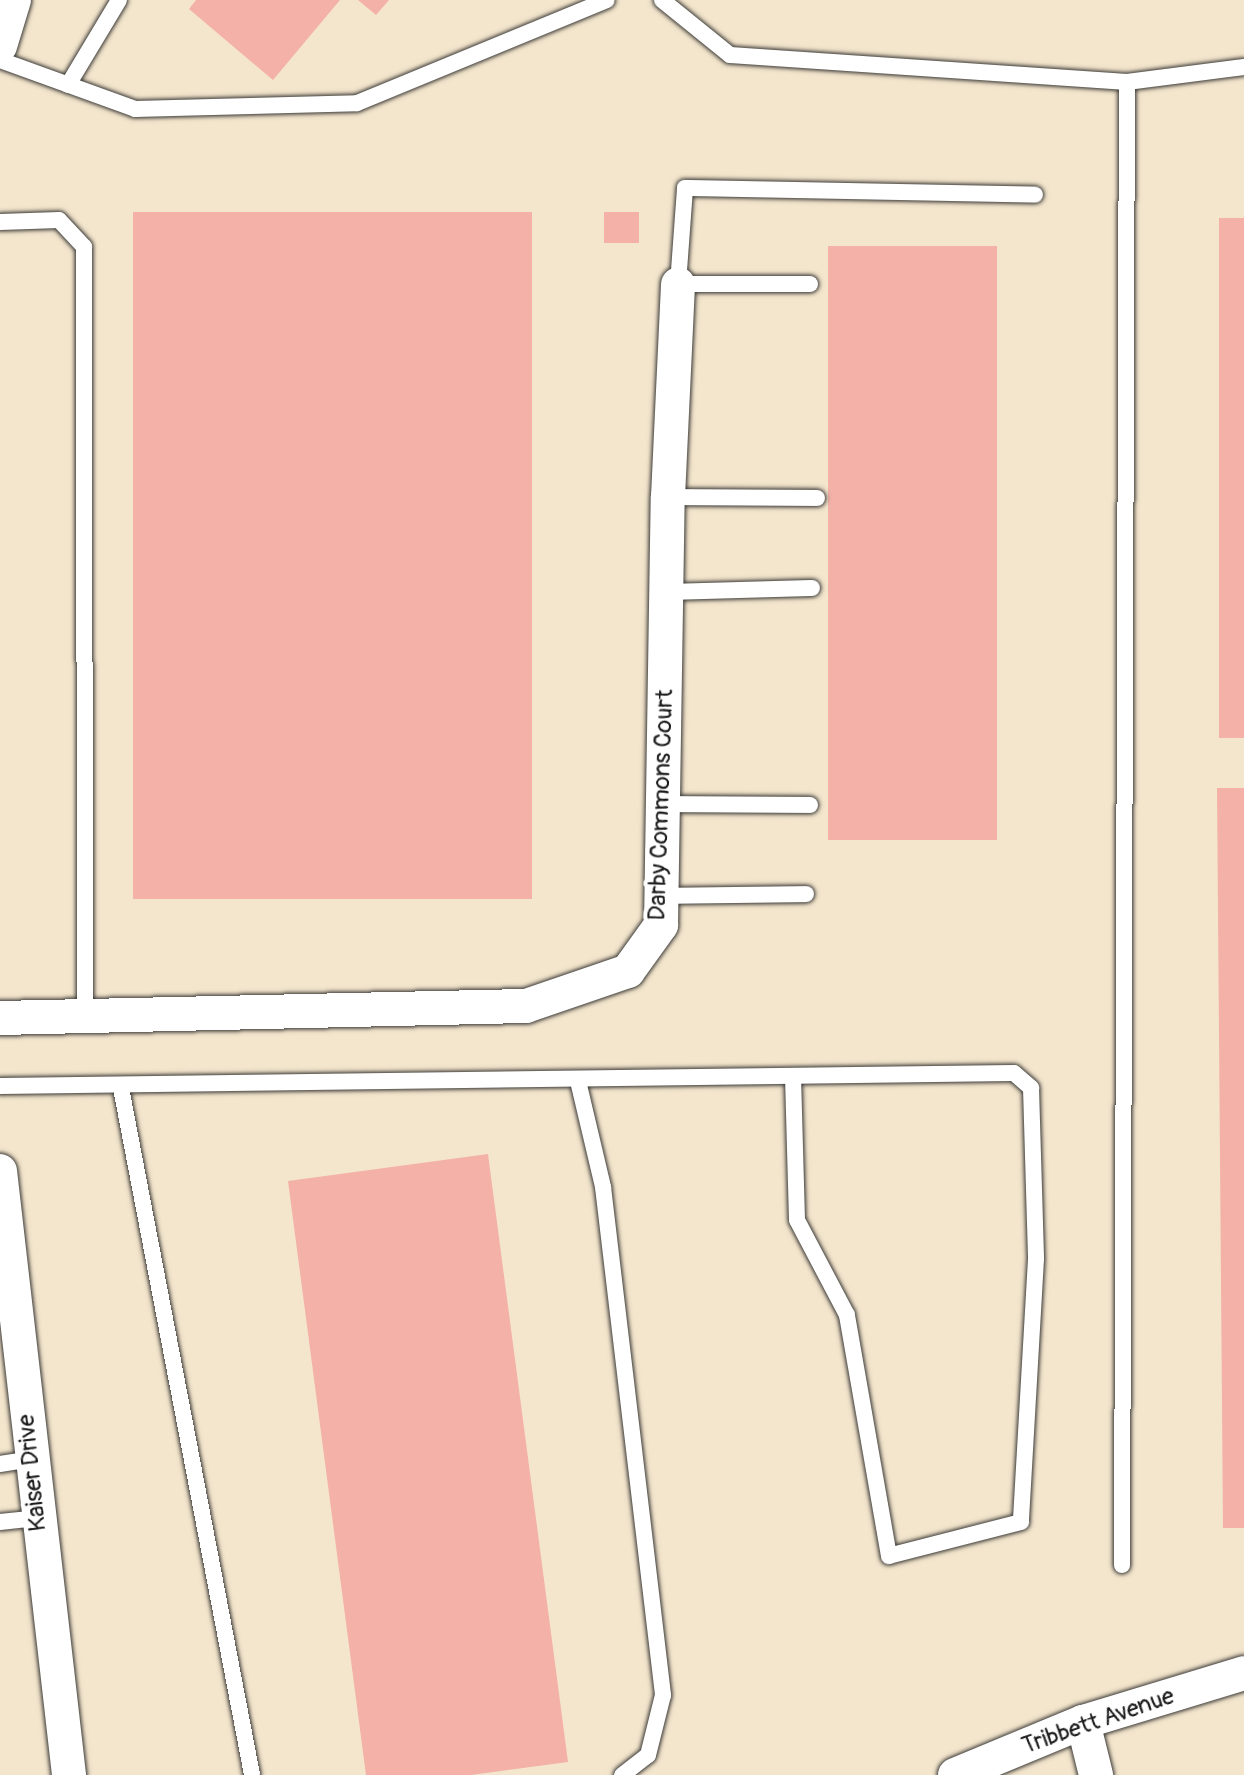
<!DOCTYPE html>
<style>
body{margin:0}
#map{position:relative;width:1244px;height:1775px;overflow:hidden;background:#f4e6cd;font-family:Pangolin,sans-serif}
div>[style]{position:absolute}
.building>*{inset:0;background:#f3b1a8;transform-origin:0 0}
.roads{filter:drop-shadow(0 0 2px #3c3a37) drop-shadow(0 0 2px #3c3a37)}
.lane>*{height:16px;margin:-8px;padding:0 8px;transform-origin:8px;border-radius:8px;background:#fff}
.street>*{height:34px;margin:-17px;padding:0 17px;transform-origin:17px;border-radius:17px;background:#fff}
span{translate:-50% -50%;white-space:nowrap;text-align:center;line-height:1.15;-webkit-text-stroke:8px #fff;paint-order:stroke}
.street-label{font-size:24px;color:#1c1c1c}
</style>
<div id="map">
<div class="building">
<i style="clip-path:polygon(196px 0,340px 0,273px 80px,189px 9px)"></i>
<i style="clip-path:polygon(358px 0,389px 0,376px 15px)"></i>
<i style="left:532px;top:212px;width:687px;height:399px;rotate:90deg"></i>
<i style="left:604px;top:212px;width:35px;height:31px"></i>
<i style="left:1219px;top:218px;width:25px;height:520px"></i>
<i style="left:828px;top:246px;width:169px;height:594px"></i>
<i style="clip-path:polygon(1217px 788px,1244px 788px,1244px 1528px,1223px 1528px)"></i>
<i style="clip-path:polygon(488px 1154px,568px 1762px,471px 1775px,366px 1775px,288px 1181px)"></i>
</div>
<div class="roads">
<div class="lane">
<i style="left:662px;top:0;width:87px;rotate:39deg"></i>
<i style="left:730px;top:55px;width:398px;rotate:3.9deg"></i>
<i style="left:1127px;top:82px;width:118px;rotate:-7.3deg"></i>
<i style="left:0;top:60px;width:144px;rotate:19.9deg"></i>
<i style="left:135px;top:109px;width:222px;rotate:-1.5deg"></i>
<i style="left:357px;top:103px;width:270px;rotate:-22.4deg"></i>
<i style="left:68px;top:85px;width:99px;rotate:-59deg"></i>
<i style="left:0;top:222px;width:59px;rotate:-1.9deg"></i>
<i style="left:59px;top:220px;width:37px;rotate:47deg"></i>
<i style="left:84px;top:247px;width:769px;rotate:89.93deg"></i>
<i style="left:810px;top:284px;width:132px;rotate:180deg"></i>
<i style="left:678px;top:284px;width:96px;rotate:-85.8deg"></i>
<i style="left:685px;top:188px;width:350px;rotate:1.1deg"></i>
<i style="left:668px;top:497px;width:149px;rotate:0.4deg"></i>
<i style="left:667px;top:592px;width:145px;rotate:-1.6deg"></i>
<i style="left:663px;top:804px;width:147px;rotate:0.4deg"></i>
<i style="left:662px;top:896px;width:144px;rotate:-0.8deg"></i>
<i style="left:578px;top:1081px;width:109px;rotate:76.7deg"></i>
<i style="left:603px;top:1187px;width:512px;rotate:83.26deg"></i>
<i style="left:663px;top:1695px;width:62px;rotate:104deg"></i>
<i style="left:648px;top:1755px;width:33px;rotate:142deg"></i>
<i style="left:0;top:1086px;width:1014px;rotate:-0.73deg"></i>
<i style="left:1014px;top:1073px;width:23px;rotate:41deg"></i>
<i style="left:1031px;top:1088px;width:171px;rotate:88.3deg"></i>
<i style="left:1036px;top:1259px;width:263px;rotate:93.3deg"></i>
<i style="left:1021px;top:1522px;width:136px;rotate:165.6deg"></i>
<i style="left:889px;top:1556px;width:245px;rotate:-99.9deg"></i>
<i style="left:847px;top:1315px;width:107px;rotate:-117.8deg"></i>
<i style="left:797px;top:1220px;width:143px;rotate:-91.6deg"></i>
<i style="left:121px;top:1088px;width:699px;rotate:79.2deg"></i>
<i style="left:0;top:1464px;width:30px;rotate:-9deg"></i>
<i style="left:0;top:1522px;width:37px;rotate:-6deg"></i>
<i style="left:1122px;top:1565px;width:1483px;rotate:-89.81deg"></i>
</div>
<div class="street">
<i style="left:0;top:46px;width:48px;rotate:-73.1deg"></i>
<i style="left:0;top:1018px;width:526px;rotate:-1.31deg"></i>
<i style="left:526px;top:1006px;width:108px;rotate:-18.9deg"></i>
<i style="left:628px;top:971px;width:57px;rotate:-54.3deg"></i>
<i style="left:661px;top:925px;width:428px;rotate:-89.1deg"></i>
<i style="left:668px;top:497px;width:213px;rotate:-87.3deg"></i>
<i style="left:0;top:1171px;width:608px;rotate:83.48deg"></i>
<i style="left:1083px;top:1722px;width:55px;rotate:76.2deg"></i>
<i style="left:955px;top:1775px;width:139px;rotate:-22.5deg"></i>
<i style="left:1083px;top:1722px;width:168px;rotate:-16.9deg"></i>
</div>
</div>
<div class="street-label">
<span style="left:661px;top:805px;rotate:-88deg">Darby Commons Court</span>
<span style="left:32px;top:1473px;rotate:-96deg">Kaiser Drive</span>
<span style="left:1098px;top:1721px;rotate:-19deg">Tribbett Avenue</span>
</div>
</div>
